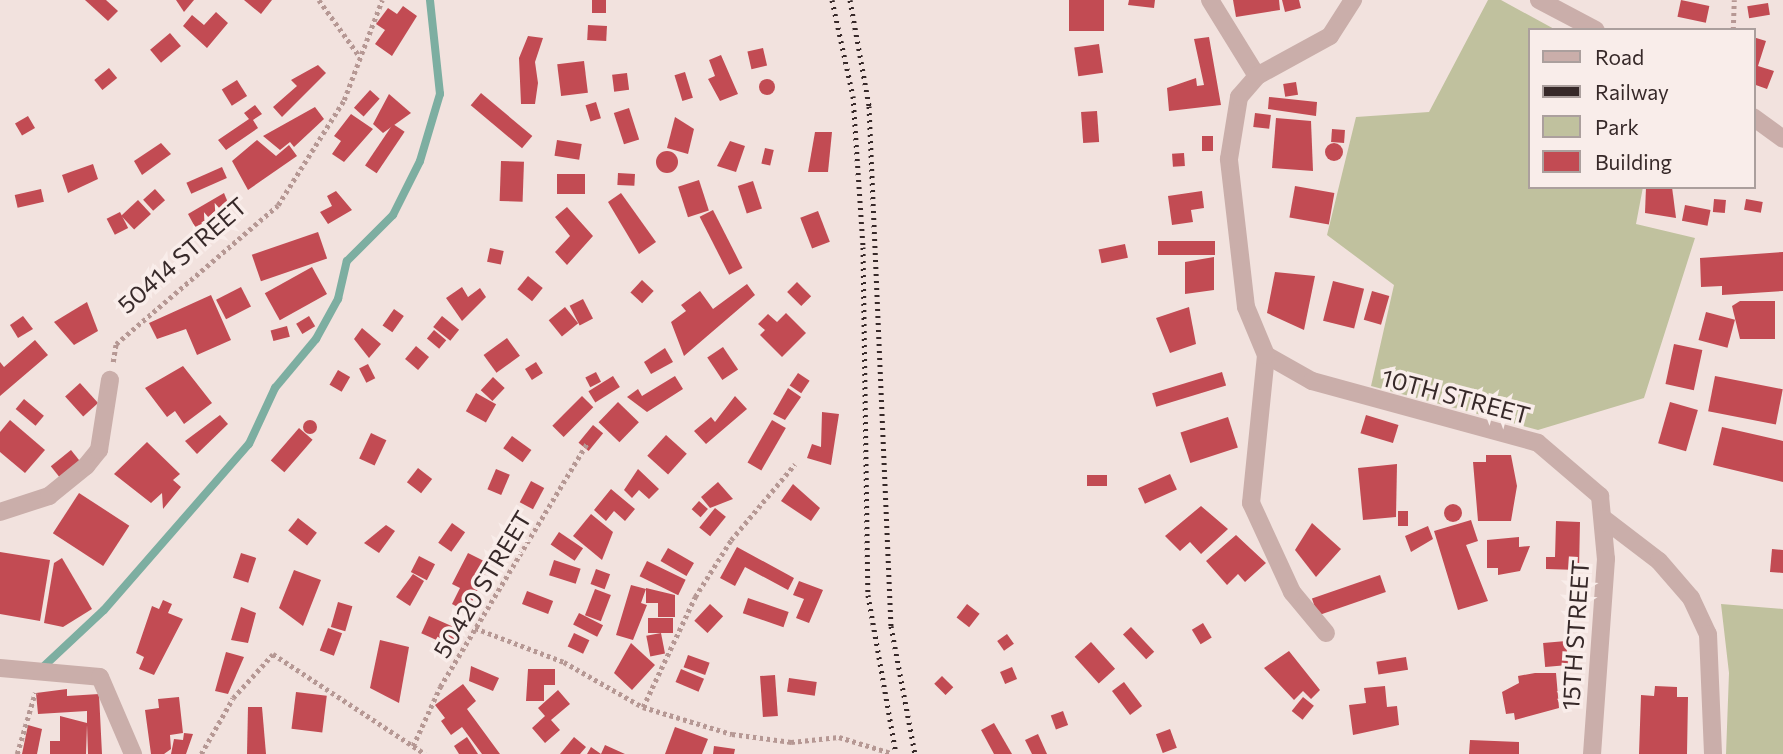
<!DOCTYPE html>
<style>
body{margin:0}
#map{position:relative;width:1783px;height:754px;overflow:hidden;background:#f2e2de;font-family:Commissioner,sans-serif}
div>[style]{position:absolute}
.green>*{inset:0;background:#c0c19e}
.stream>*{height:8px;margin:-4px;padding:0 4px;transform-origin:4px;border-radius:4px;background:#7daea1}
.building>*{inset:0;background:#c24b53;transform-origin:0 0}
.round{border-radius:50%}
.path>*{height:4.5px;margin-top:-2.25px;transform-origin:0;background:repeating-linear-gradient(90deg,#b69894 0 3.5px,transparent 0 7px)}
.minor>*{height:18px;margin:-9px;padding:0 9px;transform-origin:9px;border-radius:9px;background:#caaeaa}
.rail>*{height:5px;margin-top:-2.5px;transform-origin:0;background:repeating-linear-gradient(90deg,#372929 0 2px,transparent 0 7px)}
span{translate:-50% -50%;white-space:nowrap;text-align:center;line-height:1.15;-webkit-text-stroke:7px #f9edea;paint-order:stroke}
.street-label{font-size:24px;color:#372929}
.legend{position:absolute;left:1528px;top:28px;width:228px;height:161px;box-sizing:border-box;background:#f9edea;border:2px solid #ab9f9d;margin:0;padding:9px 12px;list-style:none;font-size:21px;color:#372929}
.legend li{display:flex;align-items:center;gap:14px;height:35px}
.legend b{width:35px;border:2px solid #ab9f9d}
</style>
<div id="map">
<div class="green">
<i style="clip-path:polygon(1488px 0,1501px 0,1556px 30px,1529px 30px,1529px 187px,1643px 187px,1636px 224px,1695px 238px,1644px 398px,1538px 430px,1371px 386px,1394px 285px,1327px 235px,1356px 117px,1429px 112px)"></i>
<i style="clip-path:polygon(1721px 604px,1783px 609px,1783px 754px,1726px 754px,1729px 673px)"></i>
</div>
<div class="stream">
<i style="left:43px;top:667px;width:83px;rotate:-43.1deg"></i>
<i style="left:104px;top:610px;width:220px;rotate:-48.9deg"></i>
<i style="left:249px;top:444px;width:62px;rotate:-65.1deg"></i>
<i style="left:275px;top:388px;width:64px;rotate:-50.1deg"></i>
<i style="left:316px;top:339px;width:46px;rotate:-61.2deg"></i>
<i style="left:338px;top:299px;width:39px;rotate:-77deg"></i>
<i style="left:347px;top:261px;width:65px;rotate:-45deg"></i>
<i style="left:393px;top:215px;width:60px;rotate:-63.4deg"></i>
<i style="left:420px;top:161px;width:70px;rotate:-73.4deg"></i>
<i style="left:440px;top:94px;width:95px;rotate:-96.1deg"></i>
</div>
<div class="building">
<i style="clip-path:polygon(85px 0,106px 0,118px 11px,108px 21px)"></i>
<i style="clip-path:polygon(176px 0,194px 0,184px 12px)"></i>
<i style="clip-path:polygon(244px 0,272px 0,261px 14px)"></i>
<i style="left:592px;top:0;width:14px;height:13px"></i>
<i style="left:1069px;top:0;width:35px;height:31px"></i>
<i style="clip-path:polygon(1129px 0,1155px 0,1154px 8px,1128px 5px)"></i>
<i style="clip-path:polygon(1233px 0,1279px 0,1280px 10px,1236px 17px)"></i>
<i style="clip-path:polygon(1282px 0,1299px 0,1301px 8px,1285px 12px)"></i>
<i style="left:1681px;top:0;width:29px;height:17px;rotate:12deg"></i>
<i style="left:1768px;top:3px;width:12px;height:21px;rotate:81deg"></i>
<i style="clip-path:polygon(403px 6px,417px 16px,392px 56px,375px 44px,385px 30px,376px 24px,388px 8px,397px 14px)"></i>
<i style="clip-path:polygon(216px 12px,228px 23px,207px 48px,183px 26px,192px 15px,204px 25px)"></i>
<i style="left:588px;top:25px;width:19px;height:15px;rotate:3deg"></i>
<i style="left:170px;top:33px;width:17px;height:26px;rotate:50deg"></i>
<i style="clip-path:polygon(528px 36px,543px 38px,535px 62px,538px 83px,535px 104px,521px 104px,519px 58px)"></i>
<i style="clip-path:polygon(1209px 37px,1221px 105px,1169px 111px,1167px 88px,1196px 78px,1197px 86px,1204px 85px,1194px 39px)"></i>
<i style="clip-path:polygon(1753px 37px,1766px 41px,1758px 66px,1774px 71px,1767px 89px,1753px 84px)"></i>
<i style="left:1099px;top:44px;width:29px;height:25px;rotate:82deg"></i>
<i style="left:763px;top:48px;width:18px;height:16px;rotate:77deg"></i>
<i style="clip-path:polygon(721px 55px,738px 94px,720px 101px,708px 79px,715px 76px,709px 60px)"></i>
<i style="left:584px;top:61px;width:32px;height:27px;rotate:83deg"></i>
<i style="clip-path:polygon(318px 65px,326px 73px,282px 117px,273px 107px,297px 86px,291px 80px)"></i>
<i style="left:109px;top:68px;width:13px;height:19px;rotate:51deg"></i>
<i style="left:685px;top:72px;width:27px;height:11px;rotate:73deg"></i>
<i style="left:627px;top:73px;width:17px;height:15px;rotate:83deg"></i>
<i class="round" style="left:759px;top:79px;width:16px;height:16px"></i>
<i style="left:237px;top:80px;width:19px;height:18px;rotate:58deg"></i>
<i style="left:1296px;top:82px;width:13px;height:13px;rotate:81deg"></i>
<i style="left:370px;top:90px;width:13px;height:24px;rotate:42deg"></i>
<i style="left:481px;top:93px;width:67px;height:16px;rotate:40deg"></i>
<i style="clip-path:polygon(389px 94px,411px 113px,383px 133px,373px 124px)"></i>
<i style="clip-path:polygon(1269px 97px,1317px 102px,1316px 116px,1268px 109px)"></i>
<i style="left:596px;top:102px;width:17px;height:11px;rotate:73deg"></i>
<i style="clip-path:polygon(255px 105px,262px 114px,253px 120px,258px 128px,226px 150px,218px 140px,249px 119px,244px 113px)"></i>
<i style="clip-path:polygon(315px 107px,324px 119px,294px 147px,290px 142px,280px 150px,263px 136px)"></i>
<i style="left:629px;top:108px;width:33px;height:16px;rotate:72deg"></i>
<i style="left:1097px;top:111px;width:31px;height:16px;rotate:86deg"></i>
<i style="left:1255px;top:113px;width:16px;height:14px;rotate:7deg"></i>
<i style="clip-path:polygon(351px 114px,373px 129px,344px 162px,332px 154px,341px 141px,334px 136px)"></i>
<i style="left:28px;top:116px;width:14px;height:15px;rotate:60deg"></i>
<i style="clip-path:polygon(675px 117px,694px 129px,688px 154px,667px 148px)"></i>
<i style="clip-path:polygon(1276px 118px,1311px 121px,1313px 171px,1272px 168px)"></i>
<i style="left:393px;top:124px;width:14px;height:50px;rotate:34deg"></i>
<i style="left:1332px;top:129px;width:13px;height:13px;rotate:4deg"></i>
<i style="clip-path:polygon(815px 132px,832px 132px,828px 172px,808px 172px)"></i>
<i style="left:1202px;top:136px;width:11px;height:15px"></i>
<i style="clip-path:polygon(257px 140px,276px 156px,289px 145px,297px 156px,248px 190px,232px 161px)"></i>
<i style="left:557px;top:140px;width:25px;height:16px;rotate:9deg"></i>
<i style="clip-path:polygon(730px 141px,745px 146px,736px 172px,717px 166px)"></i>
<i style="clip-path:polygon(161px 143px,171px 154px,142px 175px,134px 161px)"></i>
<i class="round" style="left:1325px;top:143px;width:18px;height:18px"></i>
<i style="left:765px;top:148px;width:9px;height:16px;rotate:13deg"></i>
<i class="round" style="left:656px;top:151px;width:22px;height:22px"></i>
<i style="left:1184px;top:153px;width:13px;height:12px;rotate:86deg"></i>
<i style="left:501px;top:161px;width:23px;height:40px;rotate:2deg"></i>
<i style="clip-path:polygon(93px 164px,98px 179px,68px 193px,62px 175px)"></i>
<i style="left:222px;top:167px;width:12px;height:39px;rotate:66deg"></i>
<i style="left:618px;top:173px;width:17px;height:12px;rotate:3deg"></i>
<i style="left:557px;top:174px;width:28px;height:20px"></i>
<i style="left:699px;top:180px;width:32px;height:22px;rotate:72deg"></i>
<i style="left:753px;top:181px;width:29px;height:16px;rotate:72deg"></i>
<i style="left:1295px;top:186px;width:40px;height:32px;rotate:10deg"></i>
<i style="clip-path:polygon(1646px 187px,1672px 187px,1676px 218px,1645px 213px)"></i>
<i style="left:41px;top:189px;width:13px;height:27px;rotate:77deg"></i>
<i style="left:155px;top:189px;width:15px;height:16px;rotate:48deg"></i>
<i style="clip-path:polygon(336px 191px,352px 210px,328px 224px,320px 212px,332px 206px,327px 196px)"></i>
<i style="clip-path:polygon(1202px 191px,1204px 208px,1191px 210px,1193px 222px,1172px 225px,1168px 196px)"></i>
<i style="clip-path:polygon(224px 193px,231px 210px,195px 227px,188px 214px)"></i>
<i style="clip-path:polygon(621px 193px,656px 242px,639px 254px,608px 202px)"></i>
<i style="left:1714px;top:199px;width:12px;height:13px;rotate:5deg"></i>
<i style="left:1746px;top:199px;width:17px;height:11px;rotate:10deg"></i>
<i style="left:138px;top:200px;width:19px;height:23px;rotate:47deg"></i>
<i style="left:1685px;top:205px;width:26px;height:16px;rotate:11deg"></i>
<i style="clip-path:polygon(567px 207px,593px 236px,567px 265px,555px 252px,570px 236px,555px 217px)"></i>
<i style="left:713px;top:210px;width:65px;height:15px;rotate:63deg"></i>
<i style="left:818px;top:211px;width:33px;height:19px;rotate:69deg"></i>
<i style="left:120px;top:212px;width:18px;height:15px;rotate:63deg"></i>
<i style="left:318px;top:232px;width:28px;height:70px;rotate:71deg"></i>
<i style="left:1158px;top:241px;width:57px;height:14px"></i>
<i style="left:1125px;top:244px;width:14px;height:27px;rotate:78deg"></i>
<i style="left:490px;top:248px;width:14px;height:14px;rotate:12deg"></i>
<i style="clip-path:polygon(1783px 252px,1783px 291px,1722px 295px,1722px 286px,1701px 287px,1700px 258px)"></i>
<i style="clip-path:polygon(1214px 257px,1214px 290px,1185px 294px,1185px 262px)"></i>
<i style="left:312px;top:267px;width:31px;height:54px;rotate:61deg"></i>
<i style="clip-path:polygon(1275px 272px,1315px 276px,1304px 330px,1267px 313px)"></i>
<i style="left:528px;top:276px;width:19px;height:17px;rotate:39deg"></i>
<i style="left:642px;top:280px;width:16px;height:17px;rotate:43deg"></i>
<i style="left:1333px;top:281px;width:32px;height:41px;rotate:14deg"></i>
<i style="left:797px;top:282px;width:20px;height:14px;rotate:45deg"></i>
<i style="clip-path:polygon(747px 284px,755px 295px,684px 356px,671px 322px,686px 311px,681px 305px,700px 291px,713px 309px)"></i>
<i style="left:241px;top:287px;width:22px;height:28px;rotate:63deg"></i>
<i style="clip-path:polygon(462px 287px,468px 297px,480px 288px,486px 297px,462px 321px,446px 298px)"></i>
<i style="left:1372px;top:291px;width:18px;height:30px;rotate:16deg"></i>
<i style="clip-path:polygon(211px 295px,231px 340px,197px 355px,186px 329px,157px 339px,149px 323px)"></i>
<i style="left:583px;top:299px;width:22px;height:15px;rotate:63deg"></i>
<i style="clip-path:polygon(1740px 301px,1775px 301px,1775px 339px,1740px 339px,1732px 306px)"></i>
<i style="clip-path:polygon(87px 302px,98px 331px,74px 345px,54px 322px)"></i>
<i style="left:565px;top:307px;width:21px;height:21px;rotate:51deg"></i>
<i style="clip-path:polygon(1189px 307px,1196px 344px,1170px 353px,1156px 318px)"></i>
<i style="left:394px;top:309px;width:12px;height:20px;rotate:35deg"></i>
<i style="left:1706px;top:312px;width:30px;height:29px;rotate:15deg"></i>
<i style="clip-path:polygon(786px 313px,806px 333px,782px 357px,760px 335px,765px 330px,758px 324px,768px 314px,777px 322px)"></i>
<i style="clip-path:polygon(23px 316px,33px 329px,18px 338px,10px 325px)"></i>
<i style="left:309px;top:316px;width:12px;height:15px;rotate:59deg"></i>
<i style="left:442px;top:316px;width:22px;height:14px;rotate:39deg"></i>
<i style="left:287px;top:326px;width:11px;height:17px;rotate:75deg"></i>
<i style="clip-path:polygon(362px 328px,381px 344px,369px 358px,354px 339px)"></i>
<i style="left:434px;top:330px;width:16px;height:11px;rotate:40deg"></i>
<i style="left:507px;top:338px;width:22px;height:29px;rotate:54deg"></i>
<i style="clip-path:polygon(35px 340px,48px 355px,0 396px,0 362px,4px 367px)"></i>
<i style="left:1674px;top:344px;width:29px;height:41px;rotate:12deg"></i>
<i style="left:416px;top:346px;width:17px;height:17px;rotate:40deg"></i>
<i style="left:723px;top:347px;width:27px;height:19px;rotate:56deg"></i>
<i style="clip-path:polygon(665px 348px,673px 362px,651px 374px,644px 362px)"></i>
<i style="left:536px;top:362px;width:13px;height:13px;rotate:58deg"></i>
<i style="left:368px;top:364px;width:16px;height:10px;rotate:63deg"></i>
<i style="clip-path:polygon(183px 366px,212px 403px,184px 424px,175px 411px,167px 417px,145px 388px)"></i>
<i style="left:338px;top:370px;width:14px;height:17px;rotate:30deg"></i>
<i style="left:596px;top:372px;width:11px;height:12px;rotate:63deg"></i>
<i style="left:1222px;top:372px;width:14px;height:73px;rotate:73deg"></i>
<i style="left:798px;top:373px;width:14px;height:15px;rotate:34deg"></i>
<i style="left:613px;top:376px;width:13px;height:29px;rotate:58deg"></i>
<i style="clip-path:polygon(675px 376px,683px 389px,647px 412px,627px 397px,638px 389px,642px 396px)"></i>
<i style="left:1715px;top:376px;width:69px;height:36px;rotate:11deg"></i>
<i style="left:493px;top:377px;width:16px;height:18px;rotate:43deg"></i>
<i style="left:80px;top:383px;width:27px;height:20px;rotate:48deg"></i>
<i style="clip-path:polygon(788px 388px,801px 397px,785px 420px,773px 414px)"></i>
<i style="left:476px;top:393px;width:23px;height:21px;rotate:29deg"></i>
<i style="left:582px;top:396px;width:16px;height:42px;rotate:45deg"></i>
<i style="clip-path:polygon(735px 396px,747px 409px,706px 444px,694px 431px,711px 417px,715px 422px)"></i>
<i style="left:24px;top:399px;width:26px;height:13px;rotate:40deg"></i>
<i style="left:618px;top:402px;width:29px;height:28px;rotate:44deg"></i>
<i style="left:1670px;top:402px;width:29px;height:43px;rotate:16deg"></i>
<i style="clip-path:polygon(822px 412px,839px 414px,831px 465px,807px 458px,812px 444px,821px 447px)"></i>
<i style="clip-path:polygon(220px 415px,228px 424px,197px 454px,185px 441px)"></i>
<i style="left:1366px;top:415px;width:34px;height:19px;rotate:17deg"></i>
<i style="left:1228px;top:417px;width:32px;height:50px;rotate:72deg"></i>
<i class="round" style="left:303px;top:420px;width:14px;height:14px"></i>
<i style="clip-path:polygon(10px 420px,45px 450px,25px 473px,0 452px,0 432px)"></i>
<i style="left:772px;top:420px;width:16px;height:49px;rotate:30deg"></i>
<i style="left:593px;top:425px;width:13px;height:23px;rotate:39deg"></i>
<i style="clip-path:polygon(1722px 427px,1783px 441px,1783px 482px,1713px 465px)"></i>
<i style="left:299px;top:428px;width:18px;height:43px;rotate:41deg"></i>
<i style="left:371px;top:433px;width:17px;height:28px;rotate:25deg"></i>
<i style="left:666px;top:435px;width:28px;height:28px;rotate:42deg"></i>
<i style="left:512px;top:436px;width:24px;height:15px;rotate:36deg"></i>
<i style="clip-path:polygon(147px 442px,180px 474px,173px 480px,181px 487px,163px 509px,162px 493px,151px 503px,114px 474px)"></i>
<i style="left:71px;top:450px;width:14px;height:26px;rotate:51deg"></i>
<i style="clip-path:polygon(1486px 455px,1511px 455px,1517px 486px,1511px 521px,1478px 521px,1473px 462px,1486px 462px)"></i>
<i style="clip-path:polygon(1397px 464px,1396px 517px,1363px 520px,1358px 468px)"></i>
<i style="left:418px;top:468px;width:18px;height:18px;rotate:38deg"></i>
<i style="left:496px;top:469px;width:15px;height:22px;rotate:23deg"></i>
<i style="clip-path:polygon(638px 469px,659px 489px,649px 499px,639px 490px,632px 498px,624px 490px)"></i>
<i style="left:1170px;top:474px;width:17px;height:35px;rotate:66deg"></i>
<i style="left:1107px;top:475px;width:11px;height:20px;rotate:90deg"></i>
<i style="left:531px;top:481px;width:15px;height:24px;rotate:28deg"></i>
<i style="clip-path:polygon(718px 482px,733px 499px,710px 508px,701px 497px)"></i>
<i style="clip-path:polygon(793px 484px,820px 508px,811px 521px,781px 501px)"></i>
<i style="clip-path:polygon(611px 489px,635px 509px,625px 521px,614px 511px,606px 521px,594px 510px)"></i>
<i style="left:79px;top:493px;width:60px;height:48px;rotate:33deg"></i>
<i style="left:699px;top:501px;width:12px;height:11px;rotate:42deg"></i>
<i class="round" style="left:1444px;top:504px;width:18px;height:18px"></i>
<i style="clip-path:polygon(1201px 506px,1228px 529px,1201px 554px,1190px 542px,1180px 551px,1165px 536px)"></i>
<i style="left:715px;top:508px;width:14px;height:25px;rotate:39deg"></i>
<i style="left:1398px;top:511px;width:10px;height:15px"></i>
<i style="clip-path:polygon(591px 514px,613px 532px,602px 560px,573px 536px)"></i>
<i style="left:298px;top:518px;width:24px;height:16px;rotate:38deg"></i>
<i style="clip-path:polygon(1471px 520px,1478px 541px,1466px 545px,1488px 601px,1458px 610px,1434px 531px)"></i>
<i style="clip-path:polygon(1556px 521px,1580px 522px,1579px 570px,1546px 569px,1546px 557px,1555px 557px)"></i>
<i style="left:452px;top:523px;width:16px;height:24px;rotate:35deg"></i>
<i style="clip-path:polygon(1312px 523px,1341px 549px,1316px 577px,1295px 550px)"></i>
<i style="clip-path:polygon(386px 525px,395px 531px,379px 553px,364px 543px)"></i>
<i style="clip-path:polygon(1428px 526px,1433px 539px,1411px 552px,1405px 536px)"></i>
<i style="left:559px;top:532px;width:29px;height:15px;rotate:34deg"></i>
<i style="clip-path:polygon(1236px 535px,1266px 563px,1245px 582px,1238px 574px,1227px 585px,1206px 561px)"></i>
<i style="clip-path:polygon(1519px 537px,1519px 547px,1530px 546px,1520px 571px,1498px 575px,1498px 568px,1487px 568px,1487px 540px)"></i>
<i style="clip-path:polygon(737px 547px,794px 578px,788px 590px,745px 567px,735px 586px,720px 578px)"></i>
<i style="left:668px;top:548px;width:30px;height:15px;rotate:30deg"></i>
<i style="clip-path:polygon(1772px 549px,1783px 550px,1783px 573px,1770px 572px)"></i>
<i style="clip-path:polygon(0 552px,50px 560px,40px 621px,0 614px)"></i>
<i style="left:241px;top:553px;width:16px;height:26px;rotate:18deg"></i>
<i style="clip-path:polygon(468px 553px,490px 564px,467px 612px,452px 604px,460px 588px,452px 584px)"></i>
<i style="left:419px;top:556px;width:18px;height:18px;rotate:27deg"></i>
<i style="clip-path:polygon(62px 558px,92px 609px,63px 627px,44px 623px,54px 563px)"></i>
<i style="left:554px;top:560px;width:28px;height:16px;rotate:18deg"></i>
<i style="left:647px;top:561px;width:43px;height:17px;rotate:26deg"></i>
<i style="left:596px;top:569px;width:15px;height:16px;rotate:20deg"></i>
<i style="clip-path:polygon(294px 570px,321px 580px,303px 626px,279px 608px)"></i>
<i style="clip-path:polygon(413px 574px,424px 581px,410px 606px,396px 597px)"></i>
<i style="left:1380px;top:575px;width:18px;height:72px;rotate:71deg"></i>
<i style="clip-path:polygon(799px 581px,823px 590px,809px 623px,796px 618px,804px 599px,793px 595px)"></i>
<i style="clip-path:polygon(631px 585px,646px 589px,641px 603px,647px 605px,633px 640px,616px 635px)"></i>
<i style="clip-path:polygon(646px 588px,675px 595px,675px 617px,658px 617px,658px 603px,646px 603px)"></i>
<i style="left:595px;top:589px;width:17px;height:28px;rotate:21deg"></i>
<i style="left:527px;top:591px;width:28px;height:14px;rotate:21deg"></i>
<i style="left:748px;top:598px;width:43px;height:16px;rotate:19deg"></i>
<i style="clip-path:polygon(163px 600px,172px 604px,168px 613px,183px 619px,154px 675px,139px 669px,144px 657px,136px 653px,152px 606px,159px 609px)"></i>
<i style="left:338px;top:602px;width:15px;height:26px;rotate:16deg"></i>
<i style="left:710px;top:604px;width:18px;height:23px;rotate:43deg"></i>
<i style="left:967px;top:604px;width:16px;height:17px;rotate:38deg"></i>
<i style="clip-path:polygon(241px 607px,256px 613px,248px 643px,231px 640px)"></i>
<i style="left:579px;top:613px;width:27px;height:13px;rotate:27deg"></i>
<i style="left:429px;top:616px;width:32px;height:19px;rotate:24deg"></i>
<i style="left:648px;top:618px;width:25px;height:15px"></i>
<i style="left:1203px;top:623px;width:17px;height:13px;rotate:59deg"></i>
<i style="left:1131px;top:627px;width:34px;height:11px;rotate:47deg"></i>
<i style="left:328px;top:628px;width:15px;height:24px;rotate:20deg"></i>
<i style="left:574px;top:633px;width:17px;height:15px;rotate:25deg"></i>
<i style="left:661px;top:633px;width:21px;height:15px;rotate:79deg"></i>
<i style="left:1007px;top:634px;width:12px;height:12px;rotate:55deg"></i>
<i style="clip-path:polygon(380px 640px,409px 647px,399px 703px,370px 688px)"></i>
<i style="left:1566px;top:641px;width:24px;height:23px;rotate:85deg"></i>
<i style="left:1091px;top:642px;width:36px;height:22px;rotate:48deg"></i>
<i style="clip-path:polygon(631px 643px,655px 665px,632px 690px,614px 673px)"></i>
<i style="clip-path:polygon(1289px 651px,1320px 690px,1311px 699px,1303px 691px,1294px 700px,1264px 668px)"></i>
<i style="clip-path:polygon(226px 652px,244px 657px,228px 694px,215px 691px)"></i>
<i style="left:688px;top:655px;width:23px;height:13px;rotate:20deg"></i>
<i style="left:1406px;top:657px;width:13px;height:30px;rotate:81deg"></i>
<i style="clip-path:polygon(471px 666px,499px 678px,493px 691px,469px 681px)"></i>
<i style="left:1012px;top:667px;width:13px;height:13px;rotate:67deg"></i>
<i style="clip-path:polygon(528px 669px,555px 669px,555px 685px,544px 685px,544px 701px,526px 701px)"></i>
<i style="left:681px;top:669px;width:25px;height:14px;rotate:23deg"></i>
<i style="clip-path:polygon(1535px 673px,1556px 673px,1559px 708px,1515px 720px,1514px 713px,1506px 714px,1502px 692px,1519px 683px,1518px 676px)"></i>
<i style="left:775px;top:675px;width:41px;height:15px;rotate:86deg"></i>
<i style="left:942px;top:676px;width:16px;height:11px;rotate:45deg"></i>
<i style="left:789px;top:678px;width:28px;height:14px;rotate:8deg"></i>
<i style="left:1124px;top:682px;width:30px;height:15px;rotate:53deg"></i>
<i style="clip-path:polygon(463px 684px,476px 701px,467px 709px,500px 754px,482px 754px,462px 727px,451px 735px,441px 721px,445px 718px,435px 705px)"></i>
<i style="clip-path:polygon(1385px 686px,1387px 707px,1397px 706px,1399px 725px,1353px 735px,1349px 705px,1366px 703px,1364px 688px)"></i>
<i style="clip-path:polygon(1655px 686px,1677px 687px,1677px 697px,1688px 697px,1687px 754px,1639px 754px,1641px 695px,1654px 696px)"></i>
<i style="clip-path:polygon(67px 689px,67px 696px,99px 694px,102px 754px,88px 754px,87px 725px,86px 754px,50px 754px,50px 741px,60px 741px,60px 716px,87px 723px,87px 711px,38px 714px,36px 693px)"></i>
<i style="clip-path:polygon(558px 690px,570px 704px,551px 720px,560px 730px,545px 743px,532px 728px,545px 716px,538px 708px)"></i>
<i style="left:296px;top:692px;width:31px;height:37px;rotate:7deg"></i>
<i style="clip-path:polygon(179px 697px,183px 733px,170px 735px,171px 749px,164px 754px,151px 754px,145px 710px,159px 708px,158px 699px)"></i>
<i style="left:1303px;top:697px;width:14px;height:18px;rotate:39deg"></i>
<i style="clip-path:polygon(248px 707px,262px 707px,266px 754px,247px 754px)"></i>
<i style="left:1063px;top:711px;width:15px;height:13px;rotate:70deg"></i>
<i style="clip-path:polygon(994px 723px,1012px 754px,994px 754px,981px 730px)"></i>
<i style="clip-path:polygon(28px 725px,42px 729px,37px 754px,22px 754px)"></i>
<i style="clip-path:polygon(675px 727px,708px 739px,702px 754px,665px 754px)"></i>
<i style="left:1170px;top:729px;width:20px;height:15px;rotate:70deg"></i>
<i style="clip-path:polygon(184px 733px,193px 734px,186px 754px,171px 754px,174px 739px,183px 740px)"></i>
<i style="clip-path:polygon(1038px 734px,1047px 754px,1032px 754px,1025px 740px)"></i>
<i style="clip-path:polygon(467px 737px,478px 754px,459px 754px,454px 746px)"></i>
<i style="clip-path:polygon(574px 737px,586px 747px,580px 754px,560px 754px)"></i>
<i style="clip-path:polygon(1470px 740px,1519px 742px,1519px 754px,1469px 754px)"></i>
<i style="clip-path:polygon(605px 745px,625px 754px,587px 754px,591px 747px,601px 754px)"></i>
<i style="clip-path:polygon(714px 746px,735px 749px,734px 754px,713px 754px)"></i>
</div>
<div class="path">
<i style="left:319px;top:0;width:67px;rotate:54.2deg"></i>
<i style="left:1733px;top:30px;width:30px;rotate:-88deg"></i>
<i style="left:113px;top:362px;width:18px;rotate:-81deg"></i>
<i style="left:116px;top:344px;width:213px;rotate:-40.6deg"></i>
<i style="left:278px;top:205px;width:124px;rotate:-57.8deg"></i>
<i style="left:344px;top:100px;width:107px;rotate:-69.2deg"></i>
<i style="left:475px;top:628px;width:95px;rotate:20.9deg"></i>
<i style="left:564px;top:662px;width:91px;rotate:29.7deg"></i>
<i style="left:643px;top:707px;width:93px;rotate:16.9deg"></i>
<i style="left:732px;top:734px;width:60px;rotate:7.7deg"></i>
<i style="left:791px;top:742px;width:48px;rotate:-5.9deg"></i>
<i style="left:839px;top:737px;width:54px;rotate:17.1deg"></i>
<i style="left:643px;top:707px;width:122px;rotate:-64.7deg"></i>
<i style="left:695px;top:597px;width:67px;rotate:-57.7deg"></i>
<i style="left:731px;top:540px;width:99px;rotate:-49.9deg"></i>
<i style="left:413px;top:746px;width:65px;rotate:-65.4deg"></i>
<i style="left:440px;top:687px;width:285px;rotate:-58.9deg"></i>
<i style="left:17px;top:754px;width:64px;rotate:-73.6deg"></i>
<i style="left:201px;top:754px;width:64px;rotate:-60.3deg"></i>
<i style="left:233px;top:698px;width:59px;rotate:-47.7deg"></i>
<i style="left:273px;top:654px;width:182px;rotate:33.3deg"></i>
</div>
<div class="minor">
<i style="left:1210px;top:0;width:89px;rotate:58.3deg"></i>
<i style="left:1539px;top:0;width:64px;rotate:27.8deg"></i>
<i style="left:1753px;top:117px;width:37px;rotate:36deg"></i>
<i style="left:1266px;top:355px;width:53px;rotate:29.5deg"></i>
<i style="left:1312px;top:381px;width:234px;rotate:15.3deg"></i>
<i style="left:1538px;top:443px;width:82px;rotate:40.5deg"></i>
<i style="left:1600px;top:496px;width:63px;rotate:84.6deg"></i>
<i style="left:1606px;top:559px;width:196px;rotate:94.1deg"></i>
<i style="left:0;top:512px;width:52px;rotate:-18.1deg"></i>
<i style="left:49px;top:496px;width:48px;rotate:-39deg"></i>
<i style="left:86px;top:466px;width:21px;rotate:-51deg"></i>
<i style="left:99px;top:450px;width:71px;rotate:-81.1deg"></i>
<i style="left:1604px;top:519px;width:69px;rotate:37.4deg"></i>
<i style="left:1659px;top:561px;width:49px;rotate:49.1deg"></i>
<i style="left:1691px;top:598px;width:40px;rotate:65deg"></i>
<i style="left:1708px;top:634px;width:120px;rotate:87.6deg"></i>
<i style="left:1326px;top:633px;width:53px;rotate:-129.7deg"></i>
<i style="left:1292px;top:592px;width:98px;rotate:-114.7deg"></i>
<i style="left:1251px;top:503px;width:149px;rotate:-84.2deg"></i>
<i style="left:1266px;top:355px;width:52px;rotate:-112.6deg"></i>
<i style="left:1246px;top:307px;width:149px;rotate:-96.6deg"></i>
<i style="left:1229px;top:159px;width:63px;rotate:-80.8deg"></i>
<i style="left:1239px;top:97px;width:28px;rotate:-49deg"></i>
<i style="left:1257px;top:76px;width:83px;rotate:-28.7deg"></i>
<i style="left:1330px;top:36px;width:43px;rotate:-57.4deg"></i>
<i style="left:0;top:668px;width:100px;rotate:5.1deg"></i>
<i style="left:100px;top:677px;width:84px;rotate:66.8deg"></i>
</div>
<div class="rail">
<i style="left:832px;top:0;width:98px;rotate:77.7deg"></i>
<i style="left:853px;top:96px;width:151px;rotate:86.2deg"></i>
<i style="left:863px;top:247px;width:348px;rotate:89.2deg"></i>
<i style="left:868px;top:595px;width:161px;rotate:80deg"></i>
<i style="left:850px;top:0;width:108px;rotate:79.8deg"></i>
<i style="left:869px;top:106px;width:520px;rotate:87.58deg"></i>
<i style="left:891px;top:626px;width:130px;rotate:79.4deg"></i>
</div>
<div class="street-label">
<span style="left:182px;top:255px;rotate:-41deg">50414 STREET</span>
<span style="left:1456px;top:396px;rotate:15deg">10TH STREET</span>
<span style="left:482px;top:584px;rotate:-59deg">50420 STREET</span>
<span style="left:1575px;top:635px;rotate:-86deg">15TH STREET</span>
</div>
<ul class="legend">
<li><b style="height:9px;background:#caaeaa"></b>Road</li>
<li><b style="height:9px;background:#372929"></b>Railway</li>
<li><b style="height:19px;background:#c0c19e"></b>Park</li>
<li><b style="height:19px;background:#c24b53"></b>Building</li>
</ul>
</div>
